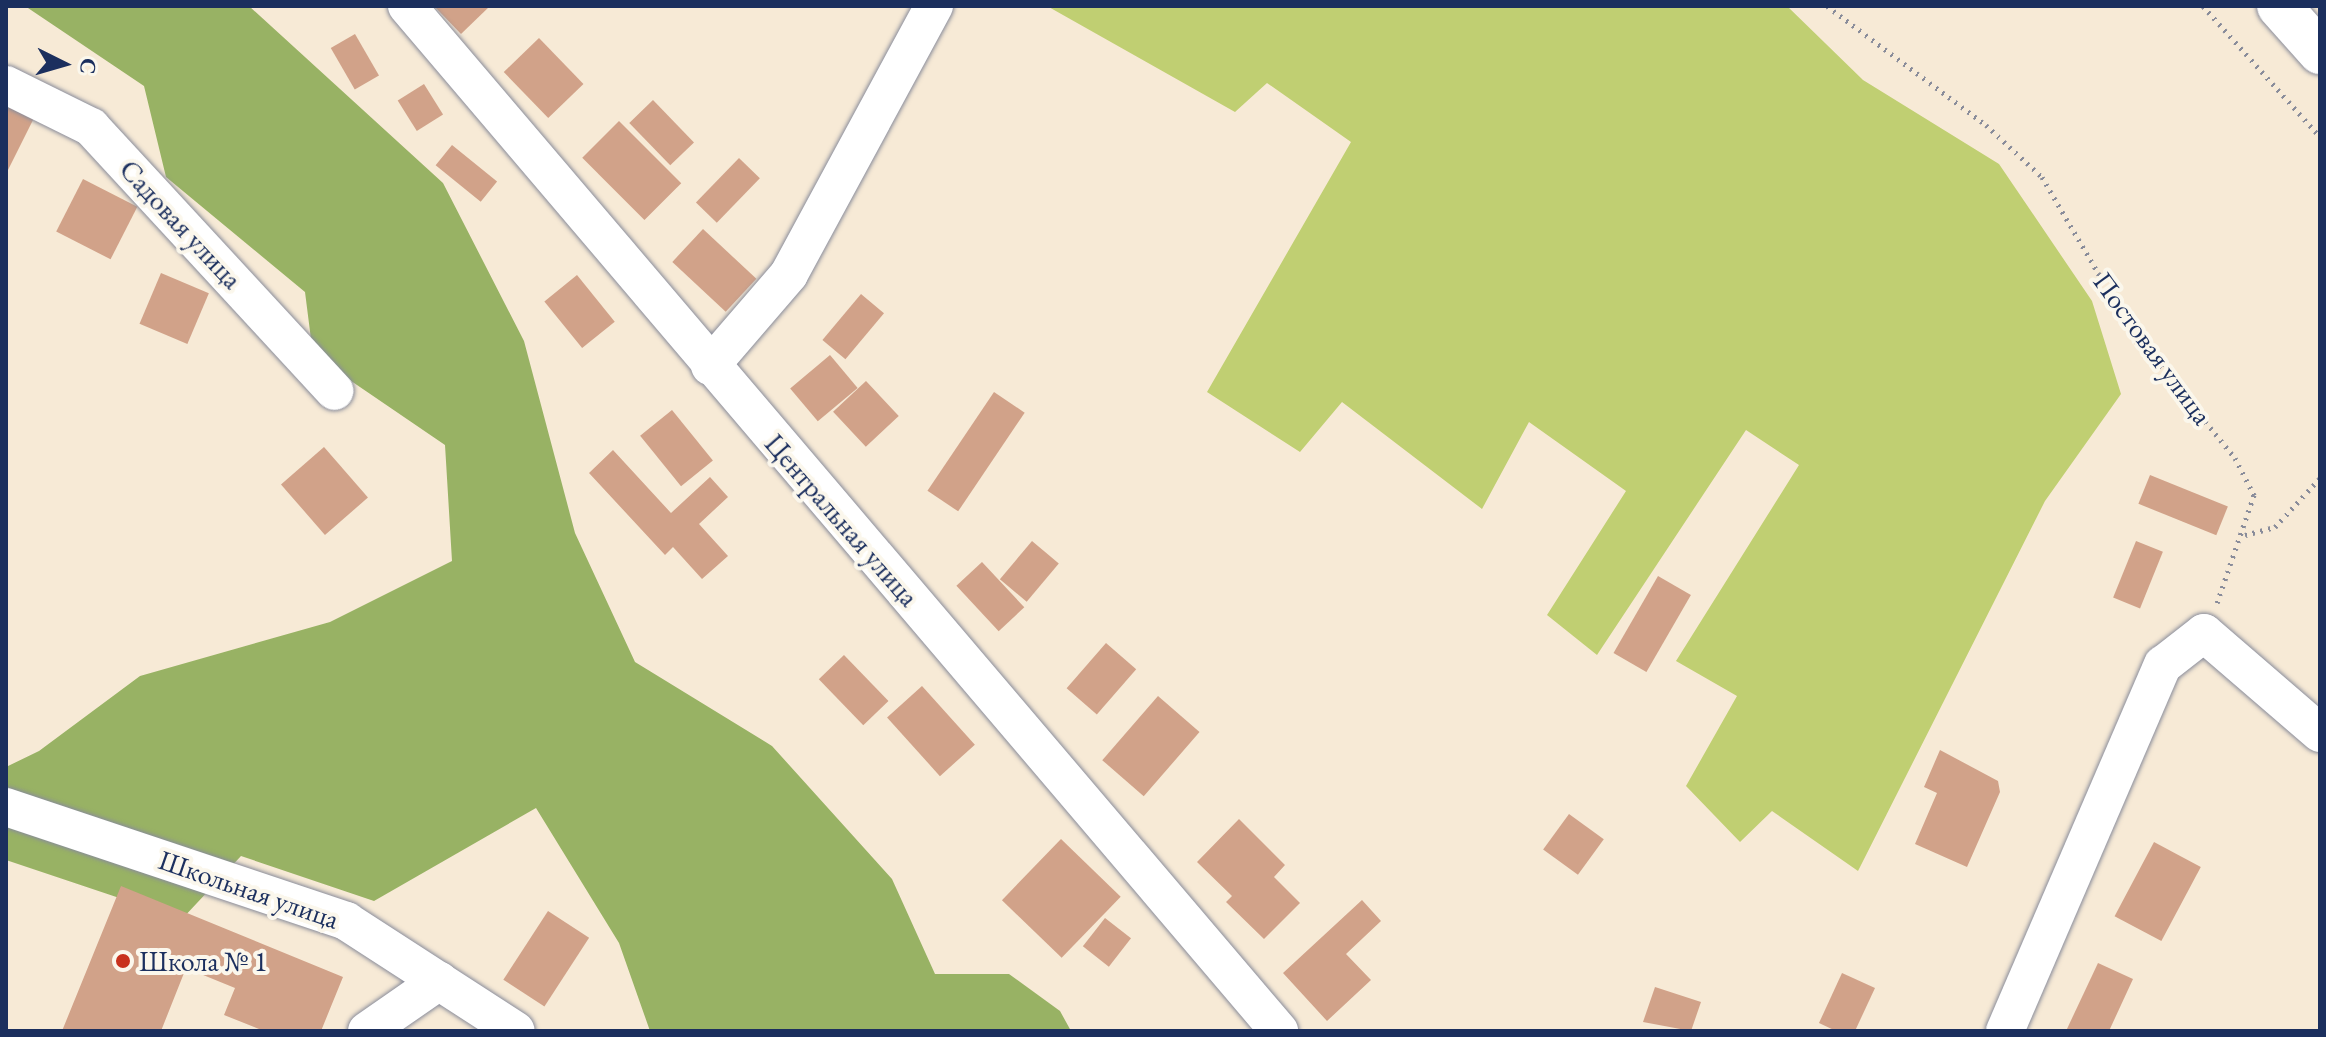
<!DOCTYPE html>
<meta charset="utf-8">
<style>
body{margin:0}
#map{position:relative;width:2326px;height:1037px;overflow:hidden;background:#f7ead6;font-family:"EB Garamond",serif}
div>[style]{position:absolute}
.green>*{inset:0;background:#c0cf72}
.forest>*{inset:0;background:#98b264}
.building>*{inset:0;background:#d1a289;transform-origin:0 0}
.path>*{height:5px;margin-top:-2.5px;transform-origin:0;background:repeating-linear-gradient(90deg,#898c9a 0 2px,transparent 0 8px)}
.roads{filter:drop-shadow(0 0 2px #898c9a) drop-shadow(0 0 2px #898c9a)}
.street>*{height:38px;margin:-19px;padding:0 19px;transform-origin:19px;border-radius:19px;background:#fff}
.highway>*{height:44px;margin:-22px;padding:0 22px;transform-origin:22px;border-radius:22px;background:#fff}
.dots>*{width:22px;height:22px;translate:-50% -50%;box-sizing:border-box;border:4px solid #fbf7ec;border-radius:50%}
span{translate:-50% -50%;white-space:nowrap;text-align:center;line-height:1.15;-webkit-text-stroke:8px #fbf7ec;paint-order:stroke}
.street-label{font-size:28px;color:#1b2f5e}
.poi-label{font-size:28px;color:#1b2f5e}
.left{translate:0 -50%;text-align:left}
.frame{position:absolute;inset:0;border:8px solid #1b2f5e;pointer-events:none}
.north{position:absolute;left:24px;top:24px;width:80px;height:80px;-webkit-text-stroke:6px #fbf7ec;paint-order:stroke;rotate:95deg;font-size:22px;font-weight:700;line-height:32px;text-align:center;color:#1b2f5e}
.north::after{content:'';display:block;margin:auto;width:28px;height:36px;background:#1b2f5e;clip-path:polygon(50% 0,100% 100%,50% 72%,0 100%)}
</style>
<div id="map">
<div class="green">
<i style="clip-path:polygon(1047px 6px,1787px 6px,1863px 80px,1999px 164px,2092px 301px,2121px 394px,2045px 501px,1858px 871px,1772px 811px,1740px 842px,1686px 786px,1737px 696px,1676px 661px,1799px 465px,1746px 430px,1597px 655px,1547px 615px,1626px 491px,1529px 422px,1482px 509px,1342px 402px,1300px 452px,1207px 392px,1351px 142px,1267px 83px,1235px 112px)"></i>
</div>
<div class="forest">
<i style="clip-path:polygon(25px 6px,249px 6px,443px 183px,524px 341px,575px 533px,635px 662px,772px 746px,892px 879px,935px 974px,1009px 974px,1060px 1011px,1071px 1031px,650px 1031px,619px 943px,536px 808px,374px 901px,241px 856px,182px 919px,6px 860px,6px 767px,39px 751px,140px 676px,330px 622px,452px 561px,445px 445px,313px 355px,305px 292px,166px 177px,144px 86px)"></i>
</div>
<div class="building">
<i style="clip-path:polygon(434px 6px,490px 6px,461px 34px)"></i>
<i style="left:355px;top:34px;width:48px;height:28px;rotate:60deg"></i>
<i style="left:539px;top:38px;width:64px;height:49px;rotate:46deg"></i>
<i style="left:424px;top:84px;width:36px;height:31px;rotate:58deg"></i>
<i style="clip-path:polygon(6px 99px,36px 114px,6px 174px)"></i>
<i style="left:653px;top:100px;width:59px;height:33px;rotate:46deg"></i>
<i style="left:619px;top:121px;width:88px;height:52px;rotate:45deg"></i>
<i style="left:452px;top:145px;width:58px;height:26px;rotate:39deg"></i>
<i style="left:739px;top:158px;width:29px;height:62px;rotate:44deg"></i>
<i style="left:83px;top:179px;width:61px;height:59px;rotate:27deg"></i>
<i style="left:703px;top:229px;width:73px;height:45px;rotate:43deg"></i>
<i style="left:161px;top:273px;width:52px;height:55px;rotate:23deg"></i>
<i style="left:577px;top:275px;width:60px;height:42px;rotate:51deg"></i>
<i style="left:861px;top:294px;width:30px;height:60px;rotate:40deg"></i>
<i style="left:830px;top:355px;width:43px;height:52px;rotate:50deg"></i>
<i style="left:866px;top:381px;width:48px;height:45px;rotate:47deg"></i>
<i style="left:994px;top:392px;width:37px;height:119px;rotate:34deg"></i>
<i style="left:672px;top:410px;width:65px;height:41px;rotate:51deg"></i>
<i style="left:324px;top:447px;width:67px;height:57px;rotate:49deg"></i>
<i style="clip-path:polygon(613px 450px,671px 513px,710px 477px,728px 497px,699px 524px,728px 556px,702px 579px,673px 547px,665px 555px,589px 473px)"></i>
<i style="left:2150px;top:475px;width:84px;height:31px;rotate:22deg"></i>
<i style="left:1032px;top:541px;width:35px;height:50px;rotate:40deg"></i>
<i style="left:2136px;top:541px;width:29px;height:61px;rotate:22deg"></i>
<i style="left:982px;top:562px;width:62px;height:35px;rotate:47deg"></i>
<i style="left:1658px;top:576px;width:38px;height:89px;rotate:30deg"></i>
<i style="left:1106px;top:643px;width:40px;height:60px;rotate:41deg"></i>
<i style="left:844px;top:655px;width:64px;height:35px;rotate:46deg"></i>
<i style="left:922px;top:686px;width:79px;height:47px;rotate:48deg"></i>
<i style="left:1158px;top:696px;width:55px;height:85px;rotate:41deg"></i>
<i style="clip-path:polygon(1940px 750px,1998px 781px,2000px 792px,1967px 867px,1915px 844px,1937px 793px,1924px 787px)"></i>
<i style="left:1569px;top:814px;width:43px;height:44px;rotate:36deg"></i>
<i style="clip-path:polygon(1239px 819px,1285px 865px,1274px 877px,1300px 903px,1264px 939px,1226px 902px,1232px 896px,1197px 862px)"></i>
<i style="left:1061px;top:839px;width:83px;height:85px;rotate:44deg"></i>
<i style="left:2154px;top:842px;width:53px;height:84px;rotate:28deg"></i>
<i style="clip-path:polygon(121px 886px,343px 977px,321px 1031px,264px 1031px,224px 1015px,235px 988px,186px 968px,161px 1031px,62px 1031px)"></i>
<i style="clip-path:polygon(1362px 900px,1381px 921px,1346px 954px,1371px 980px,1327px 1021px,1283px 973px)"></i>
<i style="left:548px;top:911px;width:49px;height:82px;rotate:33deg"></i>
<i style="left:1105px;top:918px;width:33px;height:36px;rotate:38deg"></i>
<i style="clip-path:polygon(2098px 963px,2133px 979px,2109px 1031px,2066px 1031px)"></i>
<i style="clip-path:polygon(1842px 973px,1875px 988px,1855px 1031px,1836px 1031px,1819px 1023px)"></i>
<i style="clip-path:polygon(1655px 987px,1701px 1002px,1691px 1031px,1643px 1022px)"></i>
</div>
<div class="path">
<i style="left:1827px;top:6px;width:199px;rotate:36.8deg"></i>
<i style="left:1986px;top:125px;width:76px;rotate:42.9deg"></i>
<i style="left:2042px;top:177px;width:111px;rotate:59.7deg"></i>
<i style="left:2098px;top:273px;width:127px;rotate:55.6deg"></i>
<i style="left:2170px;top:378px;width:103px;rotate:50.9deg"></i>
<i style="left:2235px;top:458px;width:42px;rotate:62.8deg"></i>
<i style="left:2254px;top:495px;width:114px;rotate:108.9deg"></i>
<i style="left:2203px;top:6px;width:176px;rotate:48.2deg"></i>
<i style="left:2245px;top:535px;width:31px;rotate:-15deg"></i>
<i style="left:2275px;top:527px;width:67px;rotate:-47.4deg"></i>
</div>
<div class="roads">
<div class="street">
<i style="left:407px;top:6px;width:1346px;rotate:49.61deg"></i>
<i style="left:6px;top:85px;width:95px;rotate:26.3deg"></i>
<i style="left:91px;top:127px;width:359px;rotate:47.3deg"></i>
<i style="left:710px;top:366px;width:121px;rotate:-49.3deg"></i>
<i style="left:789px;top:274px;width:305px;rotate:-61.6deg"></i>
<i style="left:6px;top:807px;width:359px;rotate:18.5deg"></i>
<i style="left:346px;top:921px;width:202px;rotate:32.9deg"></i>
<i style="left:367px;top:1031px;width:88px;rotate:-34.8deg"></i>
<i style="left:2005px;top:1031px;width:399px;rotate:-66.7deg"></i>
<i style="left:2163px;top:665px;width:52px;rotate:-38deg"></i>
<i style="left:2204px;top:633px;width:153px;rotate:40.8deg"></i>
</div>
<div class="highway">
<i style="left:2279px;top:6px;width:62px;rotate:48.3deg"></i>
</div>
</div>
<div class="dots">
<i style="left:123px;top:961px;background:#c8321e"></i>
</div>
<div class="street-label">
<span style="left:181px;top:224px;rotate:47deg">Садовая улица</span>
<span style="left:2153px;top:348px;rotate:54deg">Постовая улица</span>
<span style="left:842px;top:520px;rotate:49deg">Центральная улица</span>
<span style="left:249px;top:889px;rotate:19deg">Школьная улица</span>
</div>
<div class="poi-label">
<span class="left" style="left:139px;top:961px">Школа № 1</span>
</div>
<div class="frame"></div>
<div class="north">С</div>
</div>
